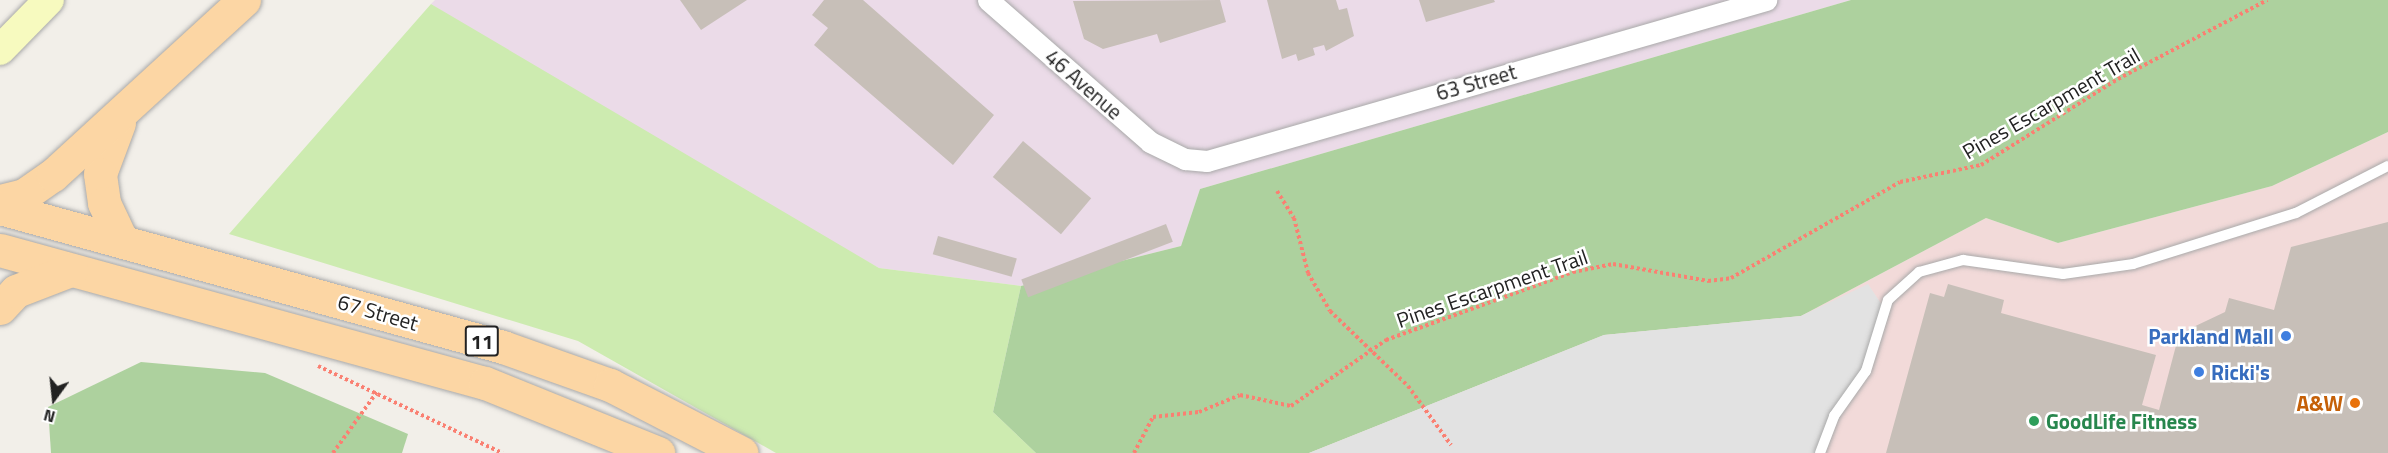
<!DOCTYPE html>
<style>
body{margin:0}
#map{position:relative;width:2388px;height:453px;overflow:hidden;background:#f2efe9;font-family:"Titillium Web",sans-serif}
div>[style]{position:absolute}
.commercial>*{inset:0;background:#f2dad9}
.industrial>*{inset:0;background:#ebdbe8}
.grass>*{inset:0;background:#cdebb0}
.forest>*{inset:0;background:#add19e}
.parking>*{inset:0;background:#e2e2e2}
.building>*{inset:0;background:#c7bfb8;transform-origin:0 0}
.path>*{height:4px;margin-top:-2px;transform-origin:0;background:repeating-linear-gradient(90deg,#fa8072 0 3px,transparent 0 6px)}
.roads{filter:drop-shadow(0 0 2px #a9a9a9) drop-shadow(0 0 2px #a9a9a9)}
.service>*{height:10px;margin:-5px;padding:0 5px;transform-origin:5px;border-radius:5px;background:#fff}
.minor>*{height:21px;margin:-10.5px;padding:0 10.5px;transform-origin:10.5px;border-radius:10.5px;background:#fff}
.secondary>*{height:30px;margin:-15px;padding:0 15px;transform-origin:15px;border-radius:15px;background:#f7fabf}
.primary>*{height:33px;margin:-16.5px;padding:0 16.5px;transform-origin:16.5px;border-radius:16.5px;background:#fcd6a4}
.dots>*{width:16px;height:16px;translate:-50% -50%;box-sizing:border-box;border:3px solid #fff;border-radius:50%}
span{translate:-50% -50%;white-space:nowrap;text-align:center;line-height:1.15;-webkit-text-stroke:5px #fff;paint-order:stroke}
.shield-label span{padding:2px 4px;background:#fff;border:2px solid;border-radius:4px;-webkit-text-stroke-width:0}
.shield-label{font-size:20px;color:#222;font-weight:700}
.street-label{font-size:21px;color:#222}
.shop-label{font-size:21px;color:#366cbe;font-weight:700}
.right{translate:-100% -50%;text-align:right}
.left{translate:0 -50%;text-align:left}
.food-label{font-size:21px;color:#c56008;font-weight:700}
.leisure-label{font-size:21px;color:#27864d;font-weight:700}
.north{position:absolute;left:24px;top:369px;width:60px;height:60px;-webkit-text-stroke:4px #fff;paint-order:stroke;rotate:195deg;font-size:16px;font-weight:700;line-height:24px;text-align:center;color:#222}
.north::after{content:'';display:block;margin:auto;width:21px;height:27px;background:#222;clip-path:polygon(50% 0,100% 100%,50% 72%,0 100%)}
</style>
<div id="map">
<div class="commercial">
<i style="clip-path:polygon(2388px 132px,2388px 453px,1309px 453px,1604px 335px,1801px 316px,1986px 218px,2058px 243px,2272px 186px)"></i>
</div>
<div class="industrial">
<i style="clip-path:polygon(435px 0,1851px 0,1200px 189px,1181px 246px,1021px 286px,879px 268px,638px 134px,431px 4px)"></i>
</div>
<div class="grass">
<i style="clip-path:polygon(431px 4px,879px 268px,1021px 286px,993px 412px,1036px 453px,776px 453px,578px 341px,229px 234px)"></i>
</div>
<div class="forest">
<i style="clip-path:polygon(1851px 0,2388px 0,2388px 132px,2272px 186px,2058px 243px,1986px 218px,1801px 316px,1604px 335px,1309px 453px,1036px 453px,993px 412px,1021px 286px,1181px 246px,1200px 189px)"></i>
<i style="clip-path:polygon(141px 362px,265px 373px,408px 434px,402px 453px,51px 453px,48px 407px)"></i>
</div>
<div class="parking">
<i style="clip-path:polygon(1868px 284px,1884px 308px,1866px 371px,1820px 453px,1309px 453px,1604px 335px,1801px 316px)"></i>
</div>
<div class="building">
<i style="clip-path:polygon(680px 0,747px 0,701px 30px)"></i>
<i style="clip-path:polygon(824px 0,863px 0,994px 115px,953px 165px,814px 45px,828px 28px,812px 15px)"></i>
<i style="clip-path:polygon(1220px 0,1226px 22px,1160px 43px,1157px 34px,1103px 49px,1084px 39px,1073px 1px)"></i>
<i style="clip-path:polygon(1267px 0,1336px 0,1339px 10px,1347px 8px,1354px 36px,1326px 51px,1324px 45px,1313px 48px,1315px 55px,1298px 61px,1296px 54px,1282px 59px)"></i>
<i style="clip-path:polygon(1419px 0,1494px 0,1495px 2px,1426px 22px)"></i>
<i style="left:1023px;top:141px;width:89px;height:47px;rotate:40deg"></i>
<i style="clip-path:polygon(2388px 222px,2388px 453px,1886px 453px,1930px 293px,1944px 297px,1948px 284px,2004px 300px,2001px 313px,2156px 355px,2142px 405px,2159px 410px,2178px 338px,2187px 330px,2225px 312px,2229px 298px,2274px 310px,2291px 247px)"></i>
<i style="left:1166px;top:224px;width:19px;height:155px;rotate:69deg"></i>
<i style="left:938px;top:236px;width:82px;height:19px;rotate:16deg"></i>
</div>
<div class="path">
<i style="left:1277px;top:191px;width:32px;rotate:58deg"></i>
<i style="left:1294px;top:218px;width:57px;rotate:75.7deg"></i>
<i style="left:1308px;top:273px;width:44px;rotate:59.9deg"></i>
<i style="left:1330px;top:311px;width:108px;rotate:43.9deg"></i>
<i style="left:1408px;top:386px;width:73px;rotate:53.9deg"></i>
<i style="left:318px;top:366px;width:204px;rotate:25.3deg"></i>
<i style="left:333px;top:453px;width:75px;rotate:-54.2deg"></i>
<i style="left:1134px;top:453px;width:41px;rotate:-62.2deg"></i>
<i style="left:1153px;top:417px;width:46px;rotate:-6.2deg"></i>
<i style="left:1199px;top:412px;width:44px;rotate:-22.5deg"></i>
<i style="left:1240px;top:395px;width:52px;rotate:12.2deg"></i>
<i style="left:1291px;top:406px;width:116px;rotate:-34.8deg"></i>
<i style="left:1386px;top:340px;width:199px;rotate:-20deg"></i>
<i style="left:1573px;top:272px;width:41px;rotate:-11.3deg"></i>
<i style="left:1613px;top:264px;width:97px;rotate:10.1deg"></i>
<i style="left:1708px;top:281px;width:23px;rotate:-7deg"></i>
<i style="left:1731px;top:278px;width:194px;rotate:-29.6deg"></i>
<i style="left:1900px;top:182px;width:83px;rotate:-11.9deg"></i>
<i style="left:1981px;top:165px;width:162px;rotate:-32.1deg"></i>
<i style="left:2118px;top:79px;width:169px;rotate:-27.9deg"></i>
</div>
<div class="roads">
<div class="service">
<i style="left:1820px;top:453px;width:40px;rotate:-69deg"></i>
<i style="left:1834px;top:416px;width:55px;rotate:-54.6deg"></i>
<i style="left:1866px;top:371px;width:74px;rotate:-72.8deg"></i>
<i style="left:1888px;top:300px;width:42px;rotate:-42.1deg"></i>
<i style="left:1919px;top:272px;width:46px;rotate:-15.3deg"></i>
<i style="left:1963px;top:260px;width:101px;rotate:8deg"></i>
<i style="left:2063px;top:274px;width:71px;rotate:-8.1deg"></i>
<i style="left:2133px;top:264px;width:171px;rotate:-17.4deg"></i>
<i style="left:2296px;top:213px;width:103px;rotate:-27.1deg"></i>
</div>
<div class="minor">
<i style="left:988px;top:0;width:215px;rotate:41.2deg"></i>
<i style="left:1150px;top:142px;width:39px;rotate:26deg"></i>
<i style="left:1185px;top:159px;width:22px;rotate:5deg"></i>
<i style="left:1207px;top:161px;width:582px;rotate:-16.07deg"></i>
</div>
<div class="secondary">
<i style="left:0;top:50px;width:70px;rotate:-45.6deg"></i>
</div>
<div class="primary">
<i style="left:119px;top:123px;width:54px;rotate:110.4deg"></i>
<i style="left:100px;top:174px;width:29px;rotate:82deg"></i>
<i style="left:104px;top:203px;width:42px;rotate:64.7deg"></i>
<i style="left:0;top:201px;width:25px;rotate:-14deg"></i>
<i style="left:24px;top:195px;width:35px;rotate:-35deg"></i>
<i style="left:53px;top:175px;width:259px;rotate:-42.5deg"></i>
<i style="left:0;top:208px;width:522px;rotate:15.45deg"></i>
<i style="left:503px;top:347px;width:114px;rotate:19.6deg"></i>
<i style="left:610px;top:385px;width:148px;rotate:27.3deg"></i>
<i style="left:0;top:250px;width:503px;rotate:15.34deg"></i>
<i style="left:485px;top:383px;width:187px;rotate:22deg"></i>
<i style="left:0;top:308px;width:23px;rotate:-47deg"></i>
<i style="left:16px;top:291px;width:59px;rotate:-20.9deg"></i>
</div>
</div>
<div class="dots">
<i style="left:2286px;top:336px;background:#3f7fe0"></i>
<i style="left:2199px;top:372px;background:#3f7fe0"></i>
<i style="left:2355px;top:403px;background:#e8710a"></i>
<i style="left:2034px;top:421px;background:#2e9e5b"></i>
</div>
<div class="shield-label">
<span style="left:482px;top:341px">11</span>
</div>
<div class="street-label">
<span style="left:1476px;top:82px;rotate:-16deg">63 Street</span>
<span style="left:1084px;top:84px;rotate:41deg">46 Avenue</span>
<span style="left:2051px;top:103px;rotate:-30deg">Pines Escarpment Trail</span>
<span style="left:1492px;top:288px;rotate:-19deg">Pines Escarpment Trail</span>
<span style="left:378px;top:312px;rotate:16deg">67 Street</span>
</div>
<div class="shop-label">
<span class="right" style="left:2274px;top:336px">Parkland Mall</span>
<span class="left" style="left:2211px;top:372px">Ricki's</span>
</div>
<div class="food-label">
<span class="right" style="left:2343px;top:403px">A&amp;W</span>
</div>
<div class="leisure-label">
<span class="left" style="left:2046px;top:421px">GoodLife Fitness</span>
</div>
<div class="north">N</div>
</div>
